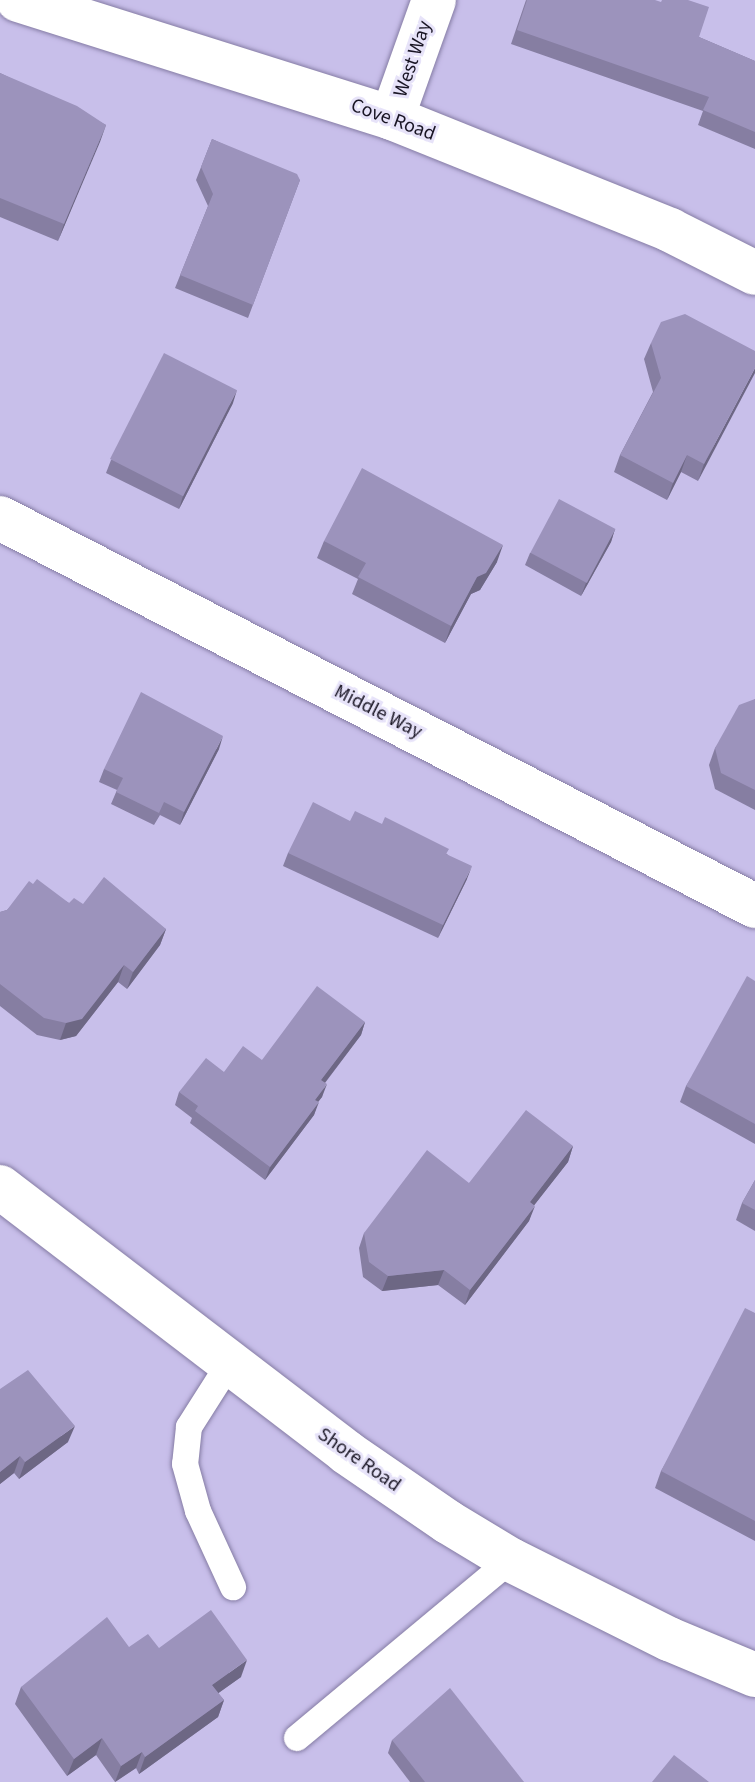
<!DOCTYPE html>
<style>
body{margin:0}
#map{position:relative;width:755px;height:1782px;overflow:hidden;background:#c8bfea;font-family:"Source Sans 3",sans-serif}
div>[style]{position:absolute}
.roads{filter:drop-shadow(0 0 2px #857ca4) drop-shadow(0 0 2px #857ca4)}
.lane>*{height:26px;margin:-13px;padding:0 13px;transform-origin:13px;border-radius:13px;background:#fff}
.street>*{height:44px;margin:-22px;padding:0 22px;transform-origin:22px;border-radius:22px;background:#fff}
.wall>*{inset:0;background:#867ea2}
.shaded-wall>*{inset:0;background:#6d6784}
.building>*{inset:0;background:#9c93bc;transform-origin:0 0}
span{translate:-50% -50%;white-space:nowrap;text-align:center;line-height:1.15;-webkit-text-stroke:6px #e7e3f9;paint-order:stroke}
.street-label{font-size:20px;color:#191524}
</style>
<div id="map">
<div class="roads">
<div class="lane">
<i style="left:229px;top:1364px;width:75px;rotate:122.4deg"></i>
<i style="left:189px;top:1427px;width:37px;rotate:96deg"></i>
<i style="left:185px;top:1464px;width:49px;rotate:74.5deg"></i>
<i style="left:198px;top:1511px;width:84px;rotate:65.3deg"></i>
<i style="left:297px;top:1738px;width:278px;rotate:-39.8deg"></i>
</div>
<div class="street">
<i style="left:18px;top:0;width:392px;rotate:17.5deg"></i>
<i style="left:392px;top:118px;width:300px;rotate:21.9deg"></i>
<i style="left:670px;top:230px;width:95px;rotate:26.8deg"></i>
<i style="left:392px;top:118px;width:125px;rotate:-70.4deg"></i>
<i style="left:0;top:518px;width:849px;rotate:27.2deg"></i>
<i style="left:0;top:1187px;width:436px;rotate:37.4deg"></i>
<i style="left:346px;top:1452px;width:124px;rotate:34.5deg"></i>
<i style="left:448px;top:1522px;width:74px;rotate:31.1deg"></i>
<i style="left:511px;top:1560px;width:177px;rotate:26.6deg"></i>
<i style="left:669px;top:1639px;width:93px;rotate:22.7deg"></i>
</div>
</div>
<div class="wall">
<i style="clip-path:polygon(526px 0,699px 37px,755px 61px,755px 149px,698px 125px,703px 111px,511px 44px)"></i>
<i style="clip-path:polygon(0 73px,106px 125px,58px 241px,0 217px)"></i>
<i style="clip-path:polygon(212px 139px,300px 180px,248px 318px,175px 288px,208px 206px,196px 180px)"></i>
<i style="clip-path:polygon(651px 343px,755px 351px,698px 481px,681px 472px,667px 500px,614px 472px,620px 455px,653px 392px,644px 359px)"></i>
<i style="clip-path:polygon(233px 403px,179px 509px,106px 473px,111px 460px)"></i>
<i style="clip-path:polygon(615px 529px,611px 542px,581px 596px,525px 565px,530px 553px)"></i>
<i style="clip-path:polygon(324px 541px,497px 562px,480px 590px,471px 594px,445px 643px,352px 594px,358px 579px,317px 558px)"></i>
<i style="clip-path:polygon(755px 699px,755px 810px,715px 789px,709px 765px,715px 748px)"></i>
<i style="clip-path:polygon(219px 749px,180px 825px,160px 815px,154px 825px,111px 804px,117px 790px,99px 782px,104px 769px)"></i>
<i style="clip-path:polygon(350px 821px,382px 824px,447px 854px,467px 879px,438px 938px,283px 866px,288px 853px)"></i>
<i style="clip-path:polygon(33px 884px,69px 903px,83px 904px,166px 929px,160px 945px,127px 989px,118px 982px,76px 1036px,60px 1040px,37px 1035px,0 1006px,0 912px,7px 910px)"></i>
<i style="clip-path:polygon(755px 981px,755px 1144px,680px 1102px,686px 1086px)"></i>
<i style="clip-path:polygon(365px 1022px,361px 1035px,325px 1083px,322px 1097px,318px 1102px,314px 1115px,265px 1180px,190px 1123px,192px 1118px,175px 1105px,179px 1092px,224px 1072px,262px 1060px)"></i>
<i style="clip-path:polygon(573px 1146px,568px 1162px,534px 1205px,529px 1221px,465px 1305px,438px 1285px,382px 1291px,363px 1277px,359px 1248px,364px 1233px,469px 1183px)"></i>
<i style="clip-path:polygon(755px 1180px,755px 1231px,736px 1220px,742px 1203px)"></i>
<i style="clip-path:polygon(755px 1313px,755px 1541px,655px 1488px,661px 1471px)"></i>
<i style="clip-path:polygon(0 1389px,68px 1442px,19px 1479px,14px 1473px,0 1484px)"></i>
<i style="clip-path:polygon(159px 1648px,241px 1677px,218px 1693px,224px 1700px,218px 1717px,139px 1774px,136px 1768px,115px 1782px,96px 1755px,67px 1776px,15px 1704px,21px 1687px)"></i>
<i style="clip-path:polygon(392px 1740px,524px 1782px,410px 1782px,388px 1753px)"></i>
</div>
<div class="shaded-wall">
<i style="clip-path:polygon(106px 125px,100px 142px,58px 241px,64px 224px)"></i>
<i style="clip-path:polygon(755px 368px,755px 373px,698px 481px,704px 464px)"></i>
<i style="clip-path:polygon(237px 390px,233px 403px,179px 509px,183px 496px)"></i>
<i style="clip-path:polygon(687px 455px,681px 472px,667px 500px,673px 483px)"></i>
<i style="clip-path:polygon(615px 529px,611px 542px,581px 596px,586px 583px)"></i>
<i style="clip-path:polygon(503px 545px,497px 562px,480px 590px,471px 594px,445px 643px,451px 626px,477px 577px)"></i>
<i style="clip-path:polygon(223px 736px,219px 749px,180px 825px,184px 812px)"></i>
<i style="clip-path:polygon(472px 866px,467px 879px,438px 938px,443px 925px)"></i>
<i style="clip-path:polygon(166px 929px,160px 945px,127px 989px,133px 972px)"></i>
<i style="clip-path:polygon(124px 965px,118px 982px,76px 1036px,60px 1040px,66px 1023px)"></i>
<i style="clip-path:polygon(365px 1022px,361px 1035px,317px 1093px,321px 1080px)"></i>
<i style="clip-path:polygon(327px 1084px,322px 1097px,310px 1112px,315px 1100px)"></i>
<i style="clip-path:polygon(319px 1102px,314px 1115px,265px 1180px,270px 1167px)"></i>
<i style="clip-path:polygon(573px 1146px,568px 1162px,525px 1217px,530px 1202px)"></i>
<i style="clip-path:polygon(535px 1206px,529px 1221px,465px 1305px,470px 1290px)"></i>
<i style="clip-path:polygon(444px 1270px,438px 1285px,382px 1291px,388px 1276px)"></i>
<i style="clip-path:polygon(75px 1426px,68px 1442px,19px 1479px,25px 1462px)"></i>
<i style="clip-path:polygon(20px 1456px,14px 1473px,0 1484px,0 1472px)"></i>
<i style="clip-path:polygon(247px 1660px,241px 1677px,206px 1702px,212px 1685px)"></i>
<i style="clip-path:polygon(224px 1700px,218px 1717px,139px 1774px,145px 1757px)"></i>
<i style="clip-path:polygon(102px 1738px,96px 1755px,67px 1776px,74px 1759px)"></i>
<i style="clip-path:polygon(142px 1752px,136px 1768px,115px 1782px,121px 1766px)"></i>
</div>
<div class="building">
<i style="clip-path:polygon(527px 0,655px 0,661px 2px,662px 0,688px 0,709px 7px,699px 37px,755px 61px,755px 132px,703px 110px,709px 97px,517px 30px)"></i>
<i style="clip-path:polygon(0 73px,77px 106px,106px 125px,64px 224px,0 198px)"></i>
<i style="clip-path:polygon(212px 139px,297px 174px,300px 180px,253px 305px,180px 275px,213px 194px,201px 167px)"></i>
<i style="clip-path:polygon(685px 314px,755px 351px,755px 368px,704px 464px,687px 455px,673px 483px,620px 455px,661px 378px,651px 343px,661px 322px)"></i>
<i style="left:164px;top:353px;width:82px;height:119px;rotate:27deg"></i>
<i style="clip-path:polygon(362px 468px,503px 545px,486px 573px,477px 577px,451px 626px,358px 577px,366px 563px,324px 541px)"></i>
<i style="left:559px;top:499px;width:64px;height:61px;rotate:28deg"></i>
<i style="clip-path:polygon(141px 692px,223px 736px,184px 812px,164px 802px,159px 813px,116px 792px,123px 778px,104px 769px)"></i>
<i style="clip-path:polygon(755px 699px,755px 790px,721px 773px,715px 748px,739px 705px)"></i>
<i style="clip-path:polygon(313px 802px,350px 821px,355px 811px,382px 824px,385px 817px,449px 849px,446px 854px,472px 866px,443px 925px,288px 853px)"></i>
<i style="clip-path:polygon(104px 877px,166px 929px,133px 972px,124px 965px,82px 1019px,66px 1023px,44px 1018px,0 984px,0 912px,7px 910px,29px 881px,33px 884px,37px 879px,69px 903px,74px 898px,83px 904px)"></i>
<i style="clip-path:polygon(747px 976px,755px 981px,755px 1124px,686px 1086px)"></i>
<i style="clip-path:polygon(317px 986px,365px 1022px,321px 1080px,327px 1084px,315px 1100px,319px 1102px,270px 1167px,195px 1111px,198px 1106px,179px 1092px,206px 1058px,224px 1072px,243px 1046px,262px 1060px)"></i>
<i style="clip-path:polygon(526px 1110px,573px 1146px,530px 1202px,535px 1206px,470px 1290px,444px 1270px,388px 1276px,369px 1262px,364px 1233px,427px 1150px,469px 1183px)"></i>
<i style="clip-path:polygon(755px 1180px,755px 1210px,742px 1203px)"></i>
<i style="clip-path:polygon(745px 1308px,755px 1313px,755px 1521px,661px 1471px)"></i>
<i style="clip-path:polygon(28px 1370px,75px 1426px,25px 1462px,20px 1456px,0 1472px,0 1389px)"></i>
<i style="clip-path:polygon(211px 1610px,247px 1660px,212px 1685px,224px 1700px,145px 1757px,142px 1752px,121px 1766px,102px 1738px,74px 1759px,21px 1687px,107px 1617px,129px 1647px,148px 1634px,159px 1648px)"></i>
<i style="clip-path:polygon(450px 1688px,524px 1782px,425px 1782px,392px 1740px)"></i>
<i style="clip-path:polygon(674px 1755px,709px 1782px,652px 1782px)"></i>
</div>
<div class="street-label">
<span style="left:413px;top:59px;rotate:-71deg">West Way</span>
<span style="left:393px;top:120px;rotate:20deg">Cove Road</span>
<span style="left:378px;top:712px;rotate:27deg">Middle Way</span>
<span style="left:359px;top:1460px;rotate:35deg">Shore Road</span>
</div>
</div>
